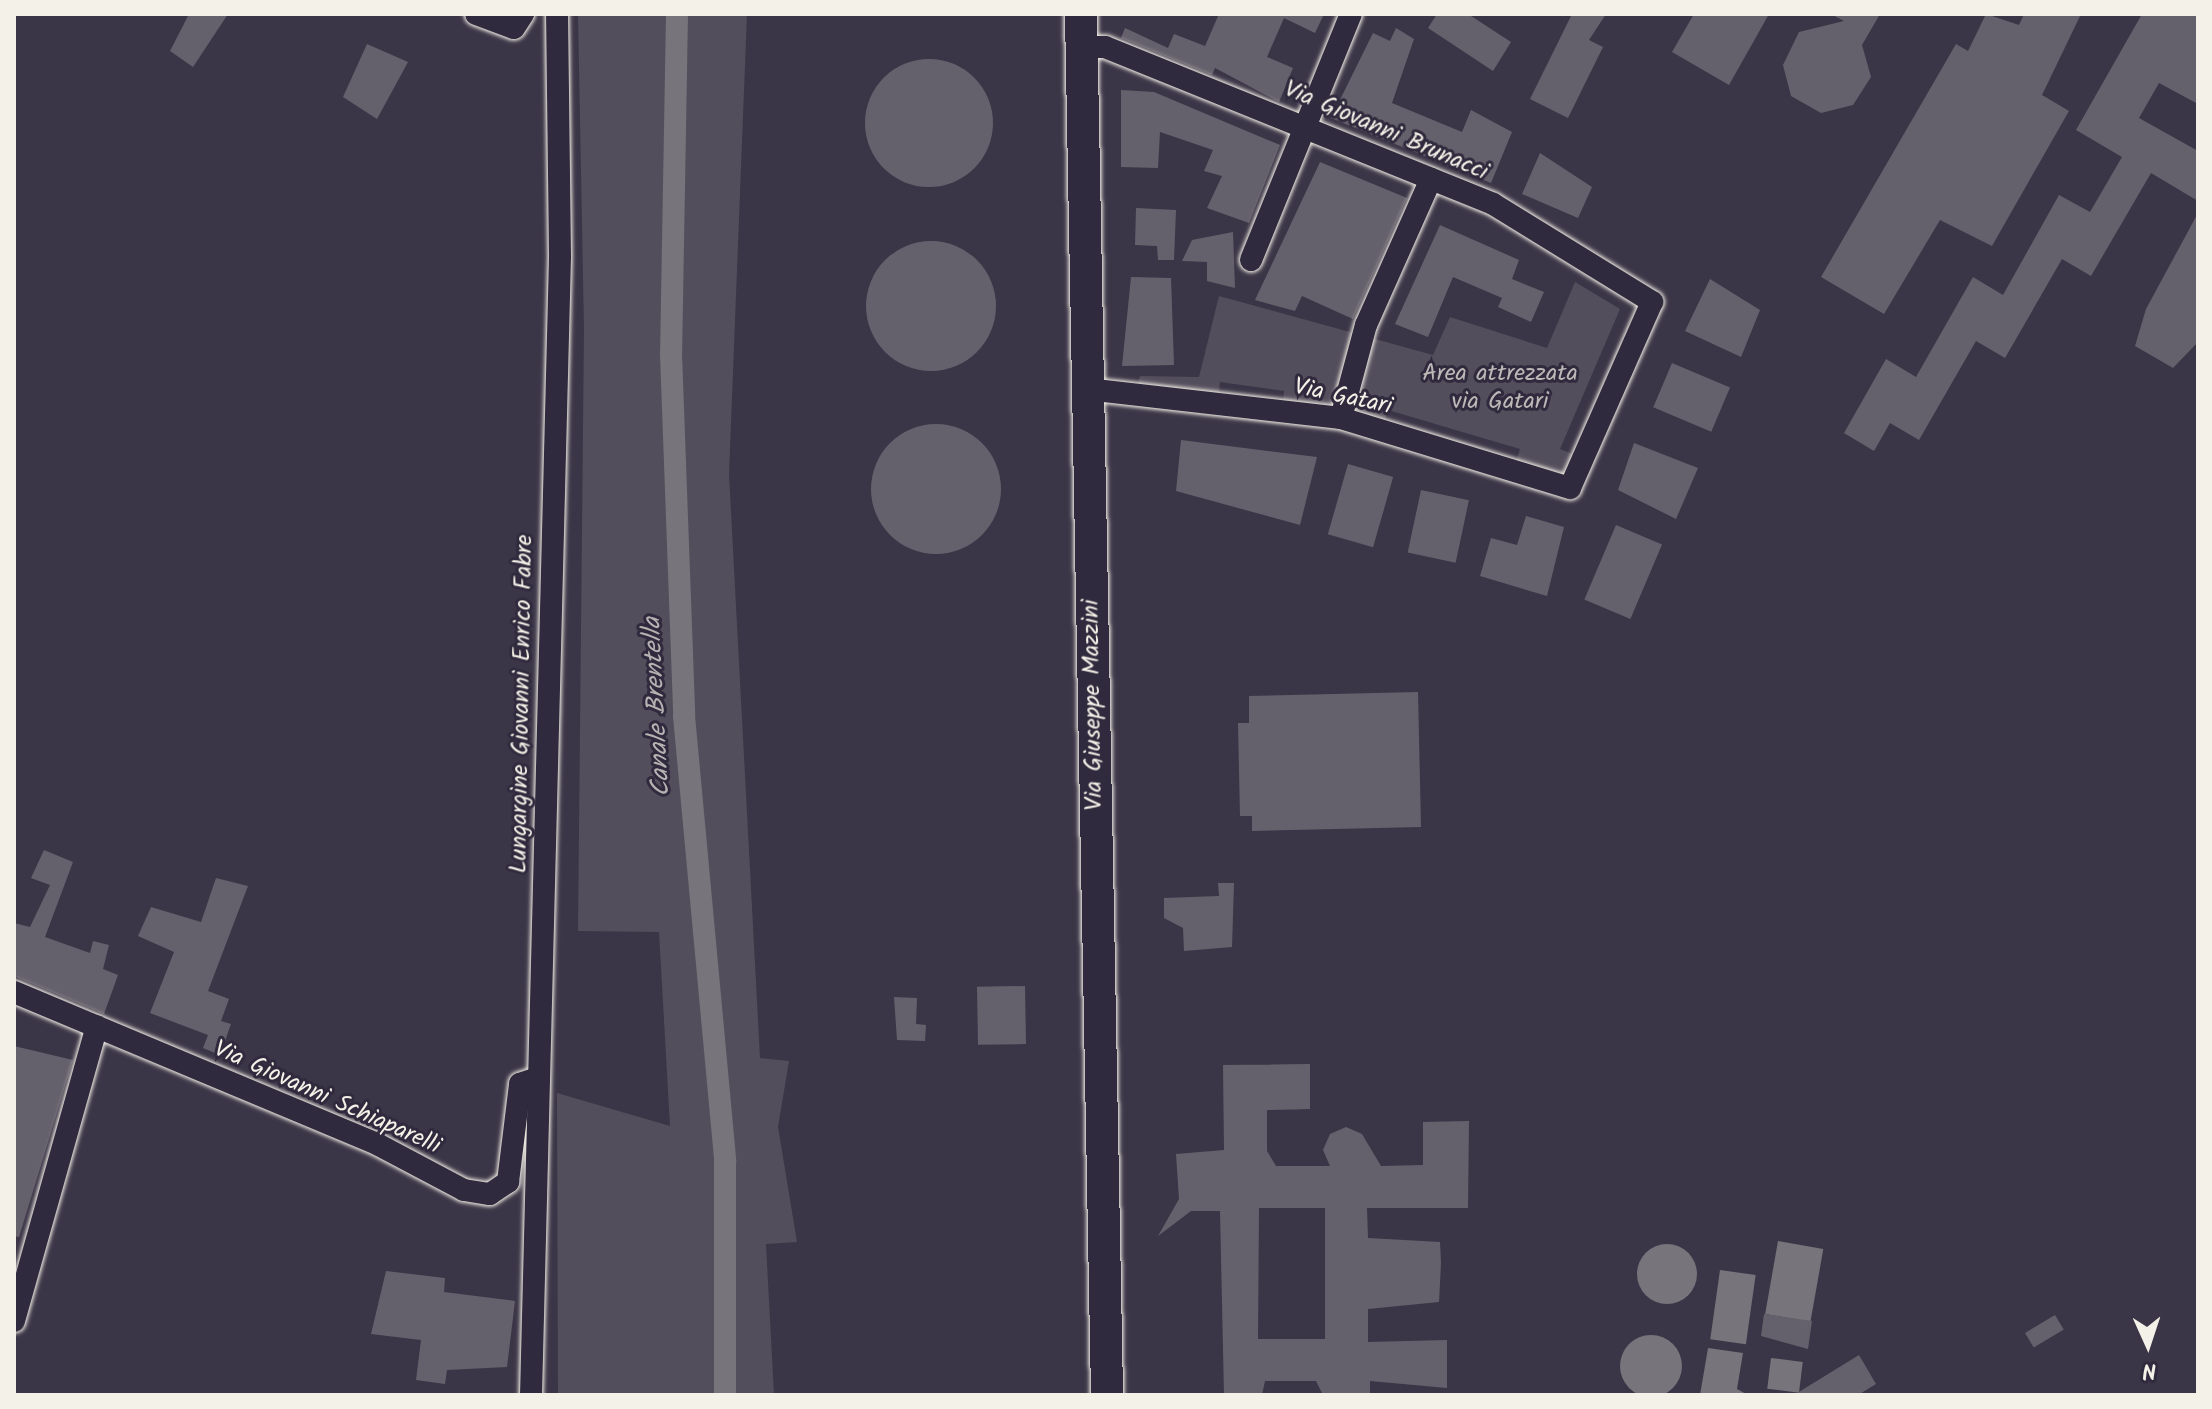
<!DOCTYPE html>
<style>
body{margin:0}
#map{position:relative;width:2212px;height:1409px;overflow:hidden;background:#3b3647;font-family:Kalam,sans-serif}
div>[style]{position:absolute}
.green>*{inset:0;background:#534e5c}
.water>*{inset:0;background:#78747b;transform-origin:0 0}
.round{border-radius:50%}
.canal>*{height:22px;margin:-11px;padding:0 11px;transform-origin:11px;border-radius:11px;background:#78747b}
.building>*{inset:0;background:#65616c;transform-origin:0 0}
.roads{filter:drop-shadow(0 0 2px #f4f1e8) drop-shadow(0 0 2px #f4f1e8)}
.street>*{height:22px;margin:-11px;padding:0 11px;transform-origin:11px;border-radius:11px;background:#2f2a3d}
.secondary>*{height:32px;margin:-16px;padding:0 16px;transform-origin:16px;border-radius:16px;background:#2f2a3d}
span{translate:-50% -50%;white-space:nowrap;text-align:center;line-height:1.15;-webkit-text-stroke:6px #2f2a3d;paint-order:stroke}
.street-label{font-size:24px;color:#f4f1e8}
.park-label{font-size:24px;color:#bcb8b7}
.water-label{font-size:26px;color:#b6b2b2;font-style:italic}
.frame{position:absolute;inset:0;border:16px solid #f4f1e8;pointer-events:none}
.north{position:absolute;left:2108px;top:1305px;width:80px;height:80px;-webkit-text-stroke:6px #2f2a3d;paint-order:stroke;rotate:177deg;font-size:22px;font-weight:700;line-height:32px;text-align:center;color:#f4f1e8}
.north::after{content:'';display:block;margin:auto;width:28px;height:36px;background:#f4f1e8;clip-path:polygon(50% 0,100% 100%,50% 72%,0 100%)}
</style>
<div id="map">
<div class="green">
<i style="clip-path:polygon(578px 14px,747px 14px,729px 474px,760px 1058px,789px 1061px,778px 1127px,797px 1242px,766px 1244px,774px 1395px,558px 1395px,557px 1093px,670px 1126px,659px 932px,578px 931px,584px 329px)"></i>
<i style="clip-path:polygon(1575px 282px,1620px 309px,1560px 449px,1572px 454px,1563px 477px,1516px 462px,1520px 449px,1388px 410px,1384px 423px,1283px 402px,1284px 391px,1220px 382px,1219px 393px,1138px 384px,1140px 376px,1199px 377px,1219px 296px,1433px 355px,1450px 317px,1547px 348px)"></i>
</div>
<div class="water">
<i style="left:1778px;top:1241px;width:46px;height:74px;rotate:10deg"></i>
<i class="round" style="left:1637px;top:1244px;width:60px;height:60px"></i>
<i style="left:1720px;top:1270px;width:36px;height:70px;rotate:8deg"></i>
<i class="round" style="left:1620px;top:1335px;width:62px;height:62px"></i>
<i style="clip-path:polygon(1708px 1348px,1743px 1353px,1737px 1389px,1748px 1395px,1700px 1395px)"></i>
<i style="left:1771px;top:1358px;width:32px;height:31px;rotate:7deg"></i>
</div>
<div class="canal">
<i style="left:677px;top:14px;width:340px;rotate:91deg"></i>
<i style="left:671px;top:354px;width:362px;rotate:87.9deg"></i>
<i style="left:684px;top:716px;width:447px;rotate:84.7deg"></i>
<i style="left:725px;top:1161px;width:234px;rotate:90deg"></i>
</div>
<div class="building">
<i style="clip-path:polygon(189px 14px,228px 14px,193px 67px,170px 51px)"></i>
<i style="clip-path:polygon(1219px 14px,1324px 14px,1315px 33px,1284px 18px,1267px 57px,1293px 68px,1279px 102px,1215px 68px,1212px 75px,1121px 38px,1125px 28px,1168px 48px,1174px 34px,1205px 46px)"></i>
<i style="clip-path:polygon(1437px 14px,1468px 14px,1511px 42px,1493px 71px,1428px 28px)"></i>
<i style="clip-path:polygon(1572px 14px,1606px 14px,1589px 40px,1603px 47px,1568px 118px,1530px 99px)"></i>
<i style="clip-path:polygon(1694px 14px,1769px 14px,1729px 85px,1672px 52px)"></i>
<i style="clip-path:polygon(1831px 14px,1880px 14px,1862px 45px,1871px 77px,1853px 105px,1821px 113px,1791px 96px,1783px 65px,1799px 32px,1844px 21px)"></i>
<i style="clip-path:polygon(1986px 14px,2019px 25px,2024px 14px,2081px 14px,2042px 95px,2069px 111px,1992px 246px,1940px 220px,1884px 314px,1821px 277px,1956px 44px,1968px 51px)"></i>
<i style="clip-path:polygon(2142px 14px,2198px 14px,2198px 104px,2159px 83px,2139px 118px,2198px 151px,2198px 201px,2151px 173px,2091px 276px,2062px 259px,2005px 358px,1976px 341px,1919px 440px,1890px 423px,1874px 451px,1844px 433px,1886px 359px,1916px 377px,1973px 277px,2003px 295px,2059px 195px,2090px 212px,2122px 157px,2076px 130px)"></i>
<i style="clip-path:polygon(1396px 28px,1414px 39px,1392px 103px,1462px 132px,1471px 110px,1512px 132px,1491px 183px,1331px 118px,1373px 33px,1390px 41px)"></i>
<i style="clip-path:polygon(367px 44px,408px 62px,377px 119px,343px 97px)"></i>
<i class="round" style="left:865px;top:59px;width:128px;height:128px"></i>
<i style="clip-path:polygon(1121px 90px,1154px 92px,1280px 145px,1249px 223px,1207px 208px,1222px 176px,1204px 171px,1213px 150px,1160px 132px,1158px 168px,1121px 167px)"></i>
<i style="clip-path:polygon(1540px 153px,1592px 187px,1578px 218px,1522px 194px)"></i>
<i style="clip-path:polygon(1320px 162px,1407px 198px,1353px 319px,1302px 296px,1295px 311px,1255px 300px)"></i>
<i style="clip-path:polygon(1136px 208px,1176px 210px,1174px 260px,1158px 260px,1157px 246px,1135px 245px)"></i>
<i style="clip-path:polygon(2198px 213px,2198px 342px,2173px 368px,2135px 346px,2146px 309px)"></i>
<i style="clip-path:polygon(1440px 225px,1519px 260px,1512px 279px,1544px 292px,1531px 322px,1498px 307px,1502px 298px,1453px 277px,1428px 337px,1395px 324px)"></i>
<i style="clip-path:polygon(1233px 232px,1235px 288px,1207px 281px,1207px 262px,1182px 261px,1192px 240px)"></i>
<i class="round" style="left:866px;top:241px;width:130px;height:130px"></i>
<i style="clip-path:polygon(1131px 277px,1171px 278px,1174px 365px,1122px 366px)"></i>
<i style="clip-path:polygon(1710px 279px,1760px 310px,1741px 357px,1685px 331px)"></i>
<i style="left:1672px;top:363px;width:63px;height:48px;rotate:23deg"></i>
<i class="round" style="left:871px;top:424px;width:130px;height:130px"></i>
<i style="clip-path:polygon(1181px 440px,1317px 457px,1300px 525px,1176px 491px)"></i>
<i style="clip-path:polygon(1634px 443px,1698px 468px,1676px 519px,1618px 490px)"></i>
<i style="left:1348px;top:464px;width:47px;height:73px;rotate:16deg"></i>
<i style="left:1421px;top:490px;width:49px;height:64px;rotate:12deg"></i>
<i style="clip-path:polygon(1526px 516px,1564px 527px,1547px 596px,1480px 576px,1491px 538px,1517px 545px)"></i>
<i style="left:1616px;top:525px;width:50px;height:81px;rotate:23deg"></i>
<i style="clip-path:polygon(1418px 692px,1421px 827px,1252px 831px,1252px 816px,1240px 816px,1238px 723px,1249px 723px,1249px 696px)"></i>
<i style="clip-path:polygon(44px 850px,73px 862px,45px 937px,90px 953px,93px 941px,109px 945px,103px 969px,118px 975px,104px 1014px,14px 976px,14px 923px,30px 927px,50px 885px,31px 878px)"></i>
<i style="clip-path:polygon(216px 878px,248px 886px,208px 991px,229px 999px,221px 1021px,231px 1024px,220px 1055px,203px 1048px,208px 1035px,150px 1013px,174px 952px,138px 936px,151px 907px,201px 922px)"></i>
<i style="clip-path:polygon(1218px 883px,1234px 883px,1232px 947px,1184px 951px,1183px 928px,1164px 918px,1164px 898px,1219px 896px)"></i>
<i style="left:1025px;top:986px;width:58px;height:48px;rotate:89deg"></i>
<i style="clip-path:polygon(894px 997px,917px 998px,916px 1024px,926px 1025px,925px 1041px,897px 1040px)"></i>
<i style="clip-path:polygon(14px 1046px,73px 1060px,19px 1237px,14px 1236px)"></i>
<i style="clip-path:polygon(evenodd,1310px 1064px,1310px 1109px,1267px 1110px,1267px 1151px,1276px 1166px,1330px 1166px,1323px 1150px,1330px 1134px,1346px 1127px,1362px 1134px,1381px 1166px,1423px 1165px,1423px 1122px,1469px 1121px,1468px 1208px,1367px 1208px,1368px 1238px,1440px 1242px,1441px 1263px,1439px 1302px,1368px 1309px,1368px 1342px,1447px 1340px,1447px 1388px,1370px 1381px,1370px 1395px,1323px 1395px,1316px 1381px,1265px 1381px,1262px 1395px,1224px 1395px,1220px 1211px,1191px 1211px,1158px 1236px,1179px 1199px,1176px 1154px,1224px 1150px,1223px 1065px,1310px 1064px,1259px 1208px,1325px 1208px,1325px 1339px,1258px 1339px,1259px 1208px)"></i>
<i style="clip-path:polygon(386px 1271px,445px 1278px,444px 1292px,515px 1301px,507px 1367px,447px 1370px,445px 1384px,416px 1380px,421px 1340px,371px 1334px)"></i>
<i style="clip-path:polygon(1764px 1314px,1812px 1321px,1808px 1349px,1761px 1336px)"></i>
<i style="left:2055px;top:1315px;width:17px;height:35px;rotate:59deg"></i>
<i style="clip-path:polygon(1859px 1355px,1876px 1384px,1858px 1395px,1794px 1395px)"></i>
</div>
<div class="roads">
<div class="street">
<i style="left:476px;top:14px;width:40px;rotate:20.2deg"></i>
<i style="left:514px;top:28px;width:17px;rotate:-57deg"></i>
<i style="left:1082px;top:47px;width:23px"></i>
<i style="left:1105px;top:47px;width:419px;rotate:22deg"></i>
<i style="left:1493px;top:204px;width:187px;rotate:31.6deg"></i>
<i style="left:1652px;top:302px;width:203px;rotate:113.8deg"></i>
<i style="left:1570px;top:488px;width:239px;rotate:-163deg"></i>
<i style="left:1341px;top:418px;width:256px;rotate:-173.5deg"></i>
<i style="left:1251px;top:260px;width:266px;rotate:-67.9deg"></i>
<i style="left:1341px;top:418px;width:96px;rotate:-75deg"></i>
<i style="left:1366px;top:325px;width:160px;rotate:-66deg"></i>
<i style="left:14px;top:992px;width:394px;rotate:22.7deg"></i>
<i style="left:377px;top:1144px;width:98px;rotate:27.9deg"></i>
<i style="left:464px;top:1190px;width:26px;rotate:9deg"></i>
<i style="left:490px;top:1194px;width:22px;rotate:-34deg"></i>
<i style="left:508px;top:1182px;width:99px;rotate:-83deg"></i>
<i style="left:520px;top:1084px;width:18px;rotate:-19deg"></i>
<i style="left:14px;top:1321px;width:306px;rotate:-74.3deg"></i>
<i style="left:531px;top:1395px;width:1139px;rotate:-88.54deg"></i>
<i style="left:560px;top:256px;width:242px;rotate:-90.7deg"></i>
</div>
<div class="secondary">
<i style="left:1081px;top:14px;width:1381px;rotate:88.92deg"></i>
</div>
</div>
<div class="street-label">
<span style="left:1386px;top:131px;rotate:23deg">Via Giovanni Brunacci</span>
<span style="left:1343px;top:397px;rotate:12deg">Via Gatari</span>
<span style="left:522px;top:704px;rotate:-89deg">Lungargine Giovanni Enrico Fabre</span>
<span style="left:1093px;top:705px;rotate:-91deg">Via Giuseppe Mazzini</span>
<span style="left:327px;top:1098px;rotate:24deg">Via Giovanni Schiaparelli</span>
</div>
<div class="park-label">
<span style="left:1500px;top:388px">Area attrezzata<br>via Gatari</span>
</div>
<div class="water-label">
<span style="left:658px;top:707px;rotate:-93deg">Canale Brentella</span>
</div>
<div class="frame"></div>
<div class="north">N</div>
</div>
